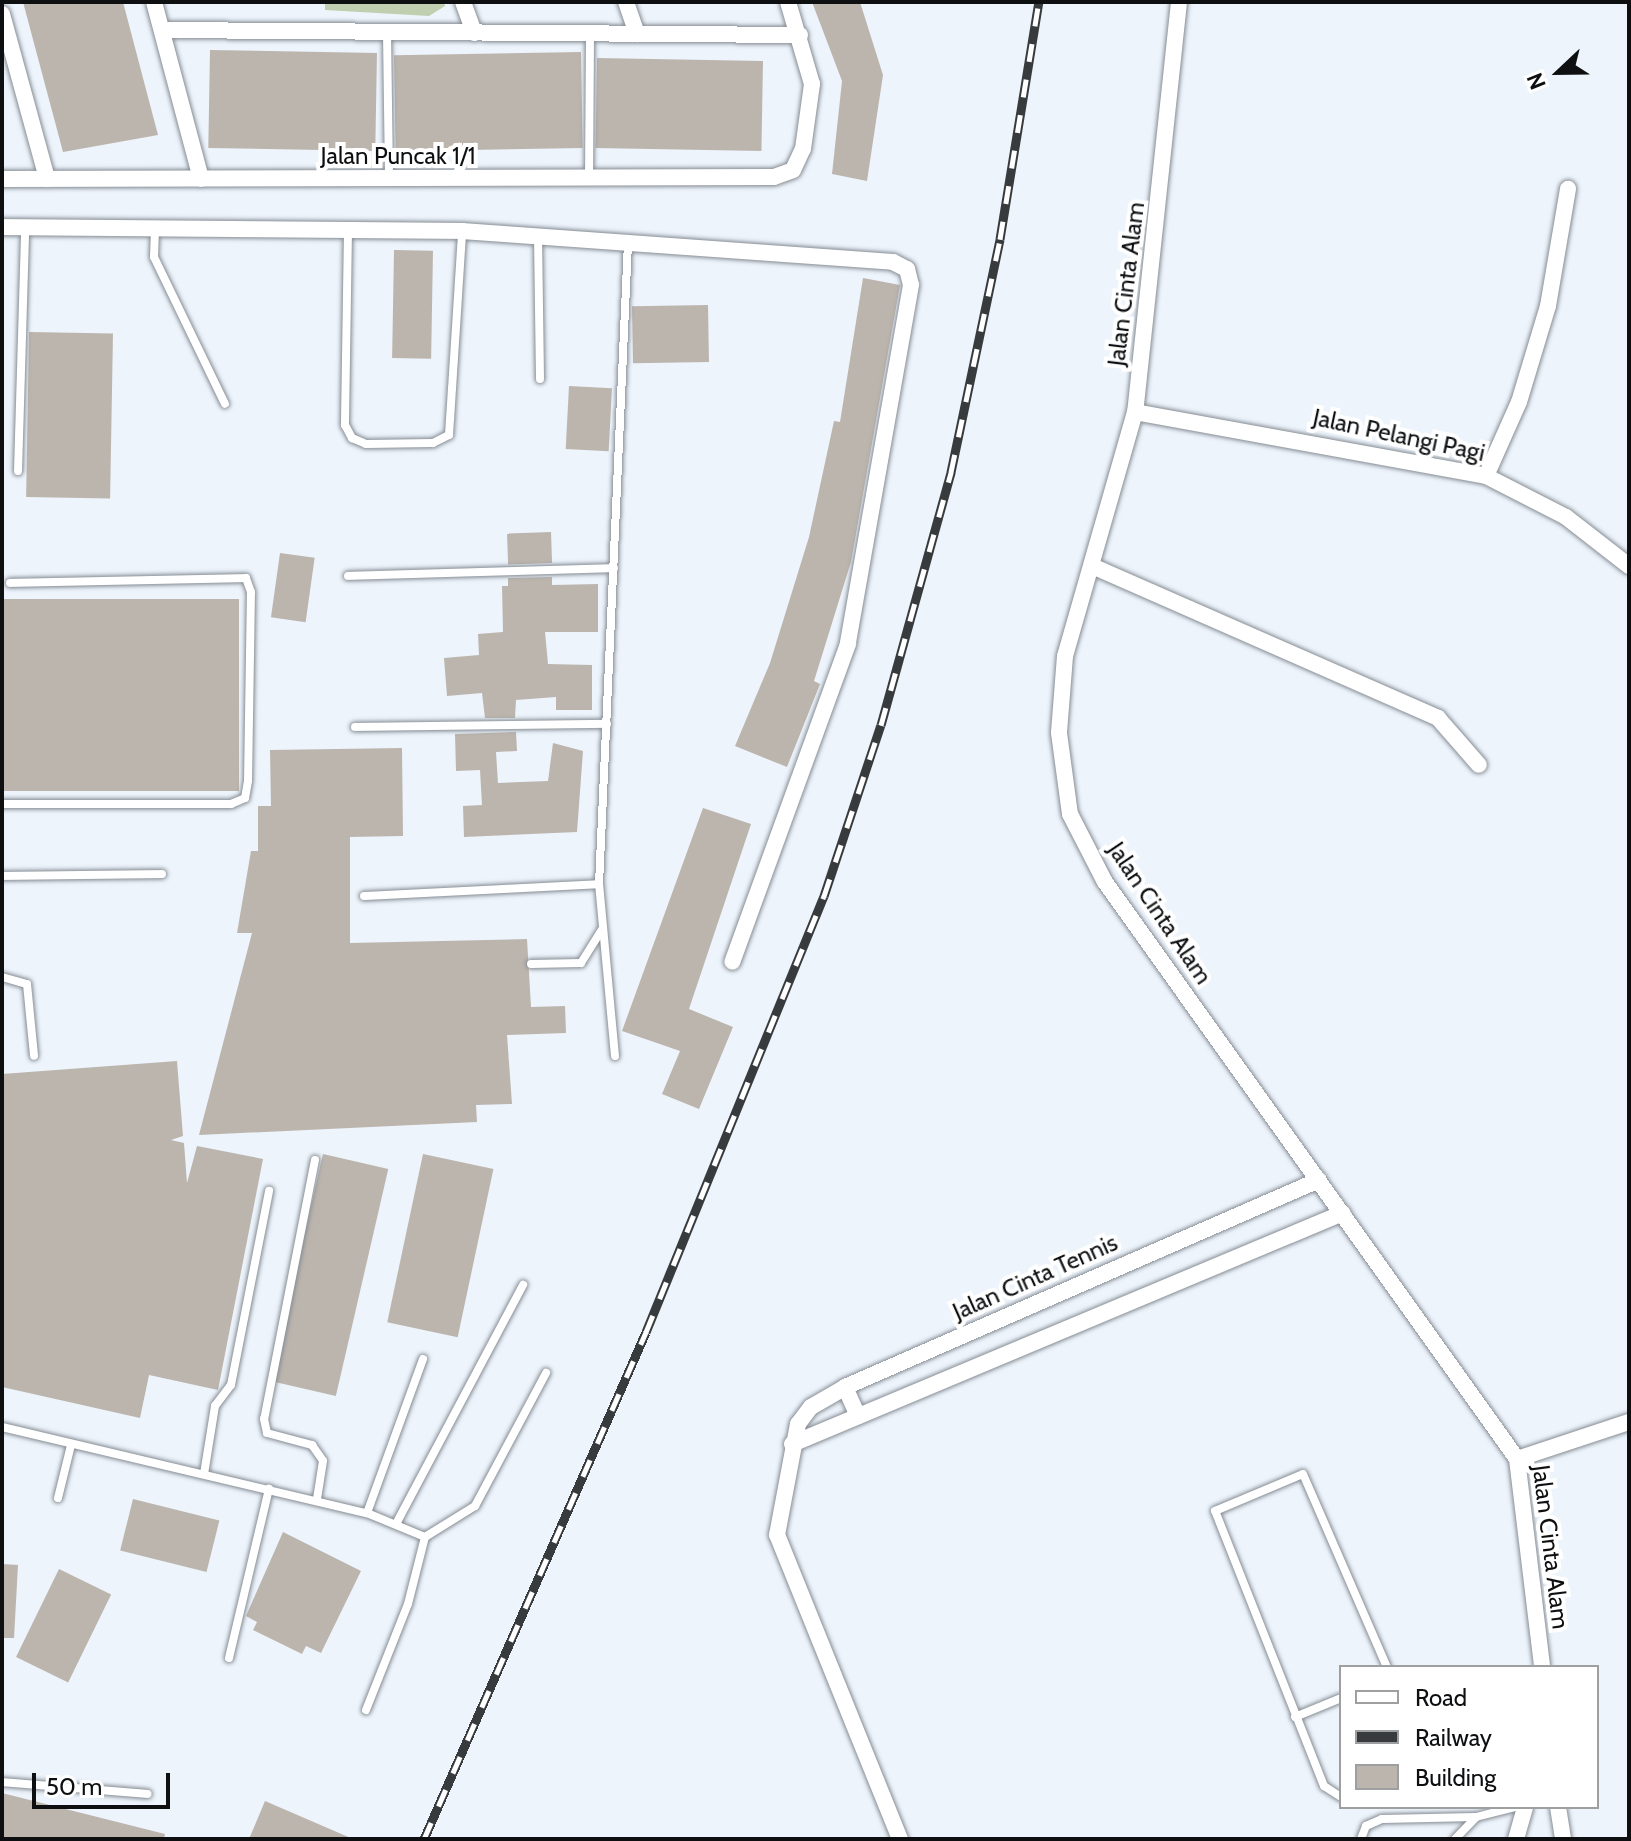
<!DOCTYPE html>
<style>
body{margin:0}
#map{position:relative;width:1631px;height:1841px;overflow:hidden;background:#edf4fc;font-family:Cabin,sans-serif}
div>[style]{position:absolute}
.green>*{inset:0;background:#bfcfaf}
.building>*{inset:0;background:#bcb5ae;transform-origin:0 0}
.roads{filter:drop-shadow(0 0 2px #868c93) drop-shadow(0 0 2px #868c93)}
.service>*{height:8px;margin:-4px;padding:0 4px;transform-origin:4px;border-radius:4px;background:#fff}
.minor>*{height:16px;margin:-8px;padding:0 8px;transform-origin:8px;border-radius:8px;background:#fff}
.rail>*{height:9px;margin-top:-4.5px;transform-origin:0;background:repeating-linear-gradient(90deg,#fff 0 18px,#383b3e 0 36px);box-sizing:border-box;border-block:2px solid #383b3e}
span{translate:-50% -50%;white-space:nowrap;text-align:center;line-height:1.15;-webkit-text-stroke:8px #fff;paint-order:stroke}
.street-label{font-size:24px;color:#0d0f11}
.frame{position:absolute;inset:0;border:4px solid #0d0f11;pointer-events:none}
.legend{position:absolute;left:1339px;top:1665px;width:260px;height:144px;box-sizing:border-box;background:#fff;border:2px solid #9e9fa0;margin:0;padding:10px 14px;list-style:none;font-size:24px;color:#0d0f11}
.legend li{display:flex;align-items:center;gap:16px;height:40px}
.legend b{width:40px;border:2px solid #9e9fa0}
.north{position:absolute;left:1519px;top:32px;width:80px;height:80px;-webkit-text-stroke:6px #fff;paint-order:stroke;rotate:248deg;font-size:22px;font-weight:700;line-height:32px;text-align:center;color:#0d0f11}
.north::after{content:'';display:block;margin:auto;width:28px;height:36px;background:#0d0f11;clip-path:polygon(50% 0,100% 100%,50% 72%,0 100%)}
.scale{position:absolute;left:32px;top:1773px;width:138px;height:36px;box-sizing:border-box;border:4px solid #0d0f11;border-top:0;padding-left:10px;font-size:24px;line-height:28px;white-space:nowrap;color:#0d0f11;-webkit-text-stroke:6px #fff;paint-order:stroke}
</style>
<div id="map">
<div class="green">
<i style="clip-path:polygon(325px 2px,444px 2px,445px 6px,429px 16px,325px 10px)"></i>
</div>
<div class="building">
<i style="clip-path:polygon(23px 2px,123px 2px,158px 135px,63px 152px)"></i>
<i style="clip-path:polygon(812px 2px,860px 2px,883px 75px,867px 181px,832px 174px,842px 81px)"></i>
<i style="left:210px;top:50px;width:167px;height:98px;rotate:1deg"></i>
<i style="left:581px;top:52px;width:96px;height:187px;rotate:89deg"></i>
<i style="left:763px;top:61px;width:90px;height:166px;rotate:91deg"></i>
<i style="left:394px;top:250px;width:39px;height:108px;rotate:1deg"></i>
<i style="clip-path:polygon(863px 278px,900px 285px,851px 562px,814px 681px,820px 684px,787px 767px,735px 746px,770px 663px,809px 537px,834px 421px,840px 422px)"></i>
<i style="left:708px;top:305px;width:57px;height:76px;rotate:89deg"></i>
<i style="left:29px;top:332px;width:84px;height:165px;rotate:1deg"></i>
<i style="left:569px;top:386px;width:43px;height:63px;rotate:3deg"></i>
<i style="left:551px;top:532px;width:31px;height:44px;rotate:88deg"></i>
<i style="left:280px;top:553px;width:35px;height:65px;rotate:8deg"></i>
<i style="clip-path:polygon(552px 577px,552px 585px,598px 584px,598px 632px,545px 632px,548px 664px,592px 665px,592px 710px,556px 710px,556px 697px,516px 700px,515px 718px,485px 718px,482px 693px,447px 696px,444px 658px,479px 655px,478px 634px,503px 632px,502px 586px,508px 586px,508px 578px)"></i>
<i style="left:239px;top:599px;width:192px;height:237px;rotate:90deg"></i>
<i style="clip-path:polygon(516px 732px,517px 751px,496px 752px,498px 783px,548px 781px,553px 743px,583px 751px,577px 832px,464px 837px,463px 806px,482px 805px,480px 770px,456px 771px,455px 734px)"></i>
<i style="clip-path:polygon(402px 748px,403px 836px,350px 837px,350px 943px,527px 939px,531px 1007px,565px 1006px,566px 1033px,507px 1035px,512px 1104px,476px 1105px,477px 1122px,199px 1135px,252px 933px,237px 933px,251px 851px,258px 851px,258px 806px,271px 806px,270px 750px)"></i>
<i style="clip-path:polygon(703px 808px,751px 824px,689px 1009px,733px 1027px,699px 1109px,662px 1094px,680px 1051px,622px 1031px)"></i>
<i style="clip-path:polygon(177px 1061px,183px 1136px,171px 1140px,184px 1143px,187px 1183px,197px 1146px,263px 1159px,218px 1390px,149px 1375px,140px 1418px,2px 1387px,2px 1074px)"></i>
<i style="left:323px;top:1154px;width:67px;height:233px;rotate:13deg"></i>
<i style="left:423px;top:1154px;width:72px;height:172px;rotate:12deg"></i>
<i style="left:133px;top:1499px;width:89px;height:53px;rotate:14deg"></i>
<i style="clip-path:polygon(283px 1532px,361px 1571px,321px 1653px,306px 1646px,302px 1654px,253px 1630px,257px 1622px,246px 1616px)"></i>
<i style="clip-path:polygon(2px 1564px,18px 1565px,14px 1638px,2px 1638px)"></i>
<i style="left:59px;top:1569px;width:58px;height:98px;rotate:26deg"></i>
<i style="clip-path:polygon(2px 1793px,165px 1834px,164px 1839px,2px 1839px)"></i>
<i style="clip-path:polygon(265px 1801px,353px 1839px,249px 1839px)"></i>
</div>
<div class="roads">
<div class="service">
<i style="left:387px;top:33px;width:146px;rotate:89.2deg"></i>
<i style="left:589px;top:180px;width:146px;rotate:-89.6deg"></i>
<i style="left:155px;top:229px;width:28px;rotate:92deg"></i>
<i style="left:154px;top:257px;width:163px;rotate:64.2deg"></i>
<i style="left:348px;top:230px;width:195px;rotate:90.9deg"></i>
<i style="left:345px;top:425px;width:15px;rotate:62deg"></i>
<i style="left:352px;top:438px;width:15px;rotate:23deg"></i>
<i style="left:366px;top:444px;width:67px;rotate:-0.9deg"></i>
<i style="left:433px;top:443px;width:18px;rotate:-27deg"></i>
<i style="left:449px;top:435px;width:203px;rotate:-86.3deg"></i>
<i style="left:538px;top:236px;width:143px;rotate:89.2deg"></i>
<i style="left:18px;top:471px;width:243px;rotate:-88.3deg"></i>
<i style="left:348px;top:576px;width:266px;rotate:-1.7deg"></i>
<i style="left:355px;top:727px;width:252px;rotate:-0.7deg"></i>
<i style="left:2px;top:804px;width:229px"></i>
<i style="left:231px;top:804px;width:15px;rotate:-23deg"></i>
<i style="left:245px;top:798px;width:17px;rotate:-80deg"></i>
<i style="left:248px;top:781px;width:189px;rotate:-89.1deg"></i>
<i style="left:251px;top:592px;width:15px;rotate:-110deg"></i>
<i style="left:246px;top:578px;width:236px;rotate:178.8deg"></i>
<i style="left:2px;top:876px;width:160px;rotate:-0.7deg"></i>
<i style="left:364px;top:896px;width:235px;rotate:-2.9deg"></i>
<i style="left:531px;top:964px;width:50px;rotate:-1.1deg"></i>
<i style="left:581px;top:963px;width:40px;rotate:-58deg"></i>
<i style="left:2px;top:977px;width:26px;rotate:16deg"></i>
<i style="left:27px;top:984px;width:72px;rotate:84.4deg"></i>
<i style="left:615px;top:1056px;width:173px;rotate:-95.3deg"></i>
<i style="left:599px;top:884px;width:643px;rotate:-87.41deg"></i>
<i style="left:315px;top:1160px;width:264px;rotate:101.1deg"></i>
<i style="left:264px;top:1419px;width:14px;rotate:78deg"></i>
<i style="left:267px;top:1433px;width:47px;rotate:14.9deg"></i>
<i style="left:312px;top:1445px;width:19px;rotate:55deg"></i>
<i style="left:323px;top:1461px;width:39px;rotate:99deg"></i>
<i style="left:2px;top:1427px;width:375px;rotate:13.3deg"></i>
<i style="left:367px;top:1513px;width:63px;rotate:22.5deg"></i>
<i style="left:204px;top:1474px;width:69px;rotate:-80.8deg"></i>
<i style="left:215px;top:1406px;width:26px;rotate:-53deg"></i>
<i style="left:231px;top:1385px;width:198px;rotate:-78.9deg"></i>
<i style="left:58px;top:1498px;width:55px;rotate:-76.2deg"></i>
<i style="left:367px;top:1513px;width:164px;rotate:-70deg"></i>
<i style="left:396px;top:1524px;width:271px;rotate:-62deg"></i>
<i style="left:425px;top:1537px;width:59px;rotate:-31.8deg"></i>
<i style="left:475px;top:1506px;width:151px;rotate:-61.9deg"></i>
<i style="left:229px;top:1658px;width:174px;rotate:-76.7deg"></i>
<i style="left:366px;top:1710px;width:114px;rotate:-68.4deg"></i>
<i style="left:408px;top:1604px;width:69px;rotate:-75.8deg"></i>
<i style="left:1295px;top:1717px;width:50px;rotate:-22.4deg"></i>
<i style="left:2px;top:1782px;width:146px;rotate:4.7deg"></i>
<i style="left:1341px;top:1797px;width:20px;rotate:-147deg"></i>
<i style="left:1324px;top:1786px;width:296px;rotate:-111.6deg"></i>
<i style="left:1215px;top:1511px;width:95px;rotate:-22.8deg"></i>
<i style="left:1303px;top:1474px;width:210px;rotate:66.5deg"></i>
<i style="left:1361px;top:1839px;width:14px;rotate:-69deg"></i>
<i style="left:1366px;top:1826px;width:17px;rotate:-24deg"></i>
<i style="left:1382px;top:1819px;width:94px;rotate:-1.2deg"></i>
<i style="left:1476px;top:1817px;width:40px;rotate:-14.4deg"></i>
<i style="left:1455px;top:1839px;width:30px;rotate:-46deg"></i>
</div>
<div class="minor">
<i style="left:154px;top:2px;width:183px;rotate:75.1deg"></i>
<i style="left:463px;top:2px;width:33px;rotate:70deg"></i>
<i style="left:626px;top:2px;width:34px;rotate:71deg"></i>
<i style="left:1179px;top:2px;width:412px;rotate:96.1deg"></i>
<i style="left:1135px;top:412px;width:254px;rotate:106deg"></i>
<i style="left:1065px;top:656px;width:77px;rotate:94.5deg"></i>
<i style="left:1059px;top:733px;width:82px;rotate:82.3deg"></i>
<i style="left:1070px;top:814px;width:76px;rotate:62.8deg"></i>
<i style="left:1105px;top:882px;width:709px;rotate:54.47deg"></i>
<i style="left:1517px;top:1459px;width:209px;rotate:83.1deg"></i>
<i style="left:2px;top:14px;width:171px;rotate:74.7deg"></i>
<i style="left:162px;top:30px;width:638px;rotate:0.45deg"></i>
<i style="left:2px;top:179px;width:772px;rotate:-0.15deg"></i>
<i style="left:774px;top:177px;width:20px;rotate:-20deg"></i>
<i style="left:793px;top:170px;width:23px;rotate:-65deg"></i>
<i style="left:803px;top:149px;width:66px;rotate:-82.1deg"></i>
<i style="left:812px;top:84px;width:85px;rotate:-106.3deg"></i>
<i style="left:2px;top:227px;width:460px;rotate:0.5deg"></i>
<i style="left:462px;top:231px;width:432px;rotate:4.1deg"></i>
<i style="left:893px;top:262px;width:16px;rotate:27deg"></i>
<i style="left:907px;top:269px;width:16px;rotate:76deg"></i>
<i style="left:911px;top:285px;width:364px;rotate:100deg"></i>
<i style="left:848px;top:644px;width:338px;rotate:110deg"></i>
<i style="left:1135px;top:412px;width:357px;rotate:10.3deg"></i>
<i style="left:1486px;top:476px;width:90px;rotate:27.1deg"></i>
<i style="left:1566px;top:517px;width:80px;rotate:37.9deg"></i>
<i style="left:1486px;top:476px;width:81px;rotate:-66deg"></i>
<i style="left:1519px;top:402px;width:100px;rotate:-73.2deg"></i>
<i style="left:1548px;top:306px;width:119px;rotate:-80.3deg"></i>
<i style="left:1092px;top:566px;width:378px;rotate:23.7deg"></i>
<i style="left:1438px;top:718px;width:62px;rotate:48.9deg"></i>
<i style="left:845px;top:1387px;width:32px;rotate:66deg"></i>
<i style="left:792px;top:1444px;width:597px;rotate:-22.75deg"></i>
<i style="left:1517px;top:1459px;width:118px;rotate:-18.3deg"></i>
<i style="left:1558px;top:1807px;width:32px;rotate:81deg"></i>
<i style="left:900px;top:1839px;width:328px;rotate:-112deg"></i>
<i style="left:777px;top:1535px;width:113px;rotate:-79.3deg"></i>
<i style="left:798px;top:1424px;width:21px;rotate:-53deg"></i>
<i style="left:811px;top:1407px;width:39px;rotate:-30deg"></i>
<i style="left:845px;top:1387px;width:517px;rotate:-23.59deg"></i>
<i style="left:1516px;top:1839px;width:33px;rotate:-74deg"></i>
</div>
</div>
<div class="rail">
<i style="left:424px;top:1839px;width:553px;rotate:-66.35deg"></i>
<i style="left:646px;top:1332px;width:471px;rotate:-67.8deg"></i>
<i style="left:824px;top:896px;width:180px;rotate:-71.6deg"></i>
<i style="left:881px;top:725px;width:263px;rotate:-74.5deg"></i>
<i style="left:951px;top:472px;width:238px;rotate:-78.1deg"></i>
<i style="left:1000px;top:239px;width:240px;rotate:-80.7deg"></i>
</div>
<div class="street-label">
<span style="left:398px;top:156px">Jalan Puncak 1/1</span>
<span style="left:1126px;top:284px;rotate:-83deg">Jalan Cinta Alam</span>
<span style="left:1399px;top:435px;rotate:12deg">Jalan Pelangi Pagi</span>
<span style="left:1160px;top:913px;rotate:56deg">Jalan Cinta Alam</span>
<span style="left:1035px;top:1277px;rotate:-24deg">Jalan Cinta Tennis</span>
<span style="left:1551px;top:1547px;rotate:83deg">Jalan Cinta Alam</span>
</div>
<div class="frame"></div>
<ul class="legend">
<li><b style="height:10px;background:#fff"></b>Road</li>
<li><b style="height:10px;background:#383b3e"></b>Railway</li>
<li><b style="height:22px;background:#bcb5ae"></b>Building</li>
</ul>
<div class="north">N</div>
<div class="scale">50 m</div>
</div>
